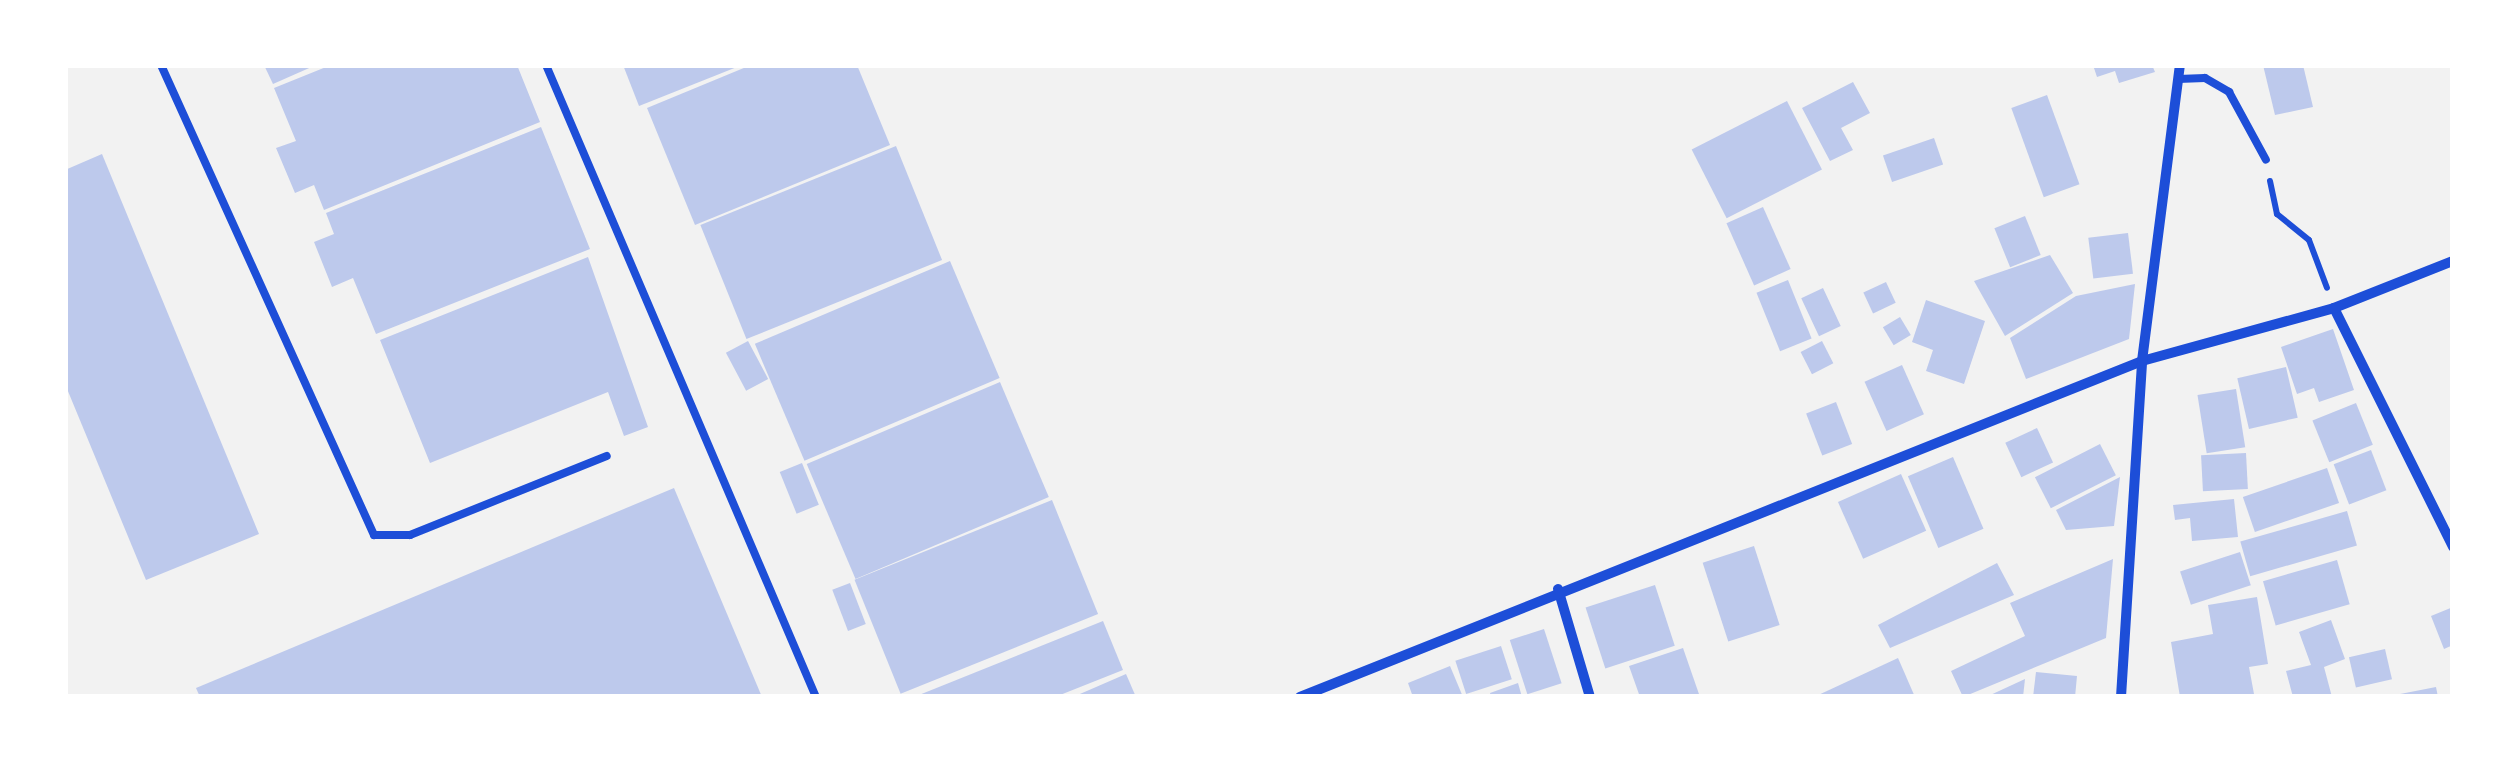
<!DOCTYPE html>
<style>
body{margin:0}
#map{position:relative;width:2518px;height:762px;overflow:hidden;background:#f2f2f2;font-family:Figtree,sans-serif}
div>[style]{position:absolute}
.building>*{inset:0;background:#bdc9ec;transform-origin:0 0}
.path>*{height:6px;margin:-3px;padding:0 3px;transform-origin:3px;border-radius:3px;background:#1d4ed8}
.service>*{height:8px;margin:-4px;padding:0 4px;transform-origin:4px;border-radius:4px;background:#1d4ed8}
.minor>*{height:10px;margin:-5px;padding:0 5px;transform-origin:5px;border-radius:5px;background:#1d4ed8}
span{translate:-50% -50%;white-space:nowrap;text-align:center;line-height:1.15;-webkit-text-stroke:9px #fff;paint-order:stroke}
.frame{position:absolute;inset:0;border:68px solid #fff;pointer-events:none}
</style>
<div id="map">
<div class="building">
<i style="clip-path:polygon(264px 65px,316px 65px,273px 84px)"></i>
<i style="clip-path:polygon(331px 65px,517px 65px,540px 122px,324px 210px,314px 185px,295px 193px,276px 148px,296px 141px,274px 88px)"></i>
<i style="clip-path:polygon(623px 65px,742px 65px,639px 106px)"></i>
<i style="clip-path:polygon(751px 65px,857px 65px,890px 145px,695px 225px,647px 108px)"></i>
<i style="clip-path:polygon(2093px 65px,2152px 65px,2155px 72px,2119px 83px,2115px 71px,2097px 77px)"></i>
<i style="clip-path:polygon(2263px 65px,2303px 65px,2313px 107px,2275px 115px)"></i>
<i style="clip-path:polygon(1853px 82px,1870px 113px,1841px 128px,1853px 150px,1830px 161px,1802px 108px)"></i>
<i style="left:2047px;top:95px;width:95px;height:38px;rotate:70deg"></i>
<i style="left:1787px;top:101px;width:77px;height:107px;rotate:63deg"></i>
<i style="clip-path:polygon(541px 127px,590px 249px,376px 334px,353px 278px,332px 287px,314px 242px,334px 234px,326px 213px)"></i>
<i style="left:1934px;top:138px;width:28px;height:54px;rotate:71deg"></i>
<i style="left:896px;top:146px;width:123px;height:211px;rotate:68deg"></i>
<i style="clip-path:polygon(102px 154px,259px 534px,146px 580px,65px 384px,65px 170px)"></i>
<i style="left:1763px;top:207px;width:68px;height:40px;rotate:66deg"></i>
<i style="left:2025px;top:216px;width:42px;height:33px;rotate:68deg"></i>
<i style="left:2128px;top:233px;width:41px;height:40px;rotate:83deg"></i>
<i style="clip-path:polygon(2050px 255px,2073px 293px,2005px 336px,1974px 281px)"></i>
<i style="clip-path:polygon(588px 257px,648px 427px,624px 436px,608px 392px,430px 463px,380px 340px)"></i>
<i style="left:950px;top:261px;width:127px;height:212px;rotate:67deg"></i>
<i style="left:1788px;top:280px;width:63px;height:34px;rotate:68deg"></i>
<i style="left:1886px;top:282px;width:23px;height:25px;rotate:65deg"></i>
<i style="clip-path:polygon(2135px 284px,2129px 339px,2026px 379px,2010px 338px,2076px 296px)"></i>
<i style="left:1823px;top:288px;width:42px;height:24px;rotate:65deg"></i>
<i style="clip-path:polygon(1926px 300px,1985px 321px,1964px 384px,1926px 371px,1933px 350px,1912px 342px)"></i>
<i style="left:1900px;top:317px;width:21px;height:20px;rotate:59deg"></i>
<i style="clip-path:polygon(2333px 329px,2354px 390px,2319px 402px,2314px 388px,2297px 394px,2281px 347px)"></i>
<i style="left:748px;top:341px;width:43px;height:25px;rotate:62deg"></i>
<i style="left:1822px;top:341px;width:25px;height:24px;rotate:63deg"></i>
<i style="left:1902px;top:365px;width:54px;height:41px;rotate:66deg"></i>
<i style="left:2286px;top:367px;width:52px;height:50px;rotate:77deg"></i>
<i style="left:1000px;top:382px;width:125px;height:210px;rotate:67deg"></i>
<i style="left:2236px;top:389px;width:59px;height:39px;rotate:81deg"></i>
<i style="left:1836px;top:402px;width:45px;height:32px;rotate:69deg"></i>
<i style="left:2356px;top:403px;width:45px;height:47px;rotate:68deg"></i>
<i style="left:2037px;top:428px;width:38px;height:35px;rotate:65deg"></i>
<i style="left:2100px;top:444px;width:35px;height:73px;rotate:63deg"></i>
<i style="left:2371px;top:450px;width:43px;height:40px;rotate:69deg"></i>
<i style="left:2246px;top:453px;width:36px;height:45px;rotate:87deg"></i>
<i style="left:1953px;top:457px;width:78px;height:49px;rotate:67deg"></i>
<i style="left:802px;top:463px;width:45px;height:24px;rotate:68deg"></i>
<i style="left:2327px;top:468px;width:37px;height:89px;rotate:71deg"></i>
<i style="left:1901px;top:474px;width:62px;height:69px;rotate:66deg"></i>
<i style="clip-path:polygon(2120px 477px,2114px 526px,2066px 530px,2056px 510px)"></i>
<i style="clip-path:polygon(674px 488px,762px 697px,200px 697px,196px 688px)"></i>
<i style="clip-path:polygon(2234px 499px,2238px 537px,2192px 541px,2190px 518px,2175px 520px,2173px 505px)"></i>
<i style="left:1052px;top:500px;width:123px;height:213px;rotate:68deg"></i>
<i style="left:2347px;top:511px;width:36px;height:111px;rotate:74deg"></i>
<i style="left:1754px;top:546px;width:83px;height:54px;rotate:72deg"></i>
<i style="left:2240px;top:552px;width:35px;height:63px;rotate:72deg"></i>
<i style="clip-path:polygon(2113px 559px,2106px 638px,1963px 697px,1951px 671px,2025px 636px,2010px 603px)"></i>
<i style="left:2337px;top:560px;width:46px;height:77px;rotate:74deg"></i>
<i style="clip-path:polygon(1997px 563px,2014px 595px,1890px 648px,1878px 625px)"></i>
<i style="left:850px;top:583px;width:44px;height:19px;rotate:69deg"></i>
<i style="left:1655px;top:585px;width:64px;height:73px;rotate:72deg"></i>
<i style="clip-path:polygon(2257px 597px,2268px 664px,2249px 667px,2254px 694px,2180px 697px,2171px 642px,2213px 634px,2208px 605px)"></i>
<i style="clip-path:polygon(2453px 607px,2453px 645px,2444px 649px,2431px 616px)"></i>
<i style="clip-path:polygon(2331px 620px,2345px 659px,2324px 667px,2332px 697px,2293px 697px,2286px 671px,2311px 665px,2299px 632px)"></i>
<i style="clip-path:polygon(1103px 621px,1123px 670px,1055px 697px,914px 697px)"></i>
<i style="left:1544px;top:629px;width:57px;height:36px;rotate:72deg"></i>
<i style="left:1501px;top:646px;width:35px;height:48px;rotate:72deg"></i>
<i style="clip-path:polygon(1683px 648px,1700px 697px,1640px 697px,1629px 666px)"></i>
<i style="left:2385px;top:649px;width:31px;height:37px;rotate:77deg"></i>
<i style="clip-path:polygon(1898px 658px,1915px 697px,1814px 697px)"></i>
<i style="clip-path:polygon(1450px 666px,1463px 697px,1413px 697px,1408px 683px)"></i>
<i style="clip-path:polygon(2036px 672px,2077px 676px,2075px 697px,2033px 697px)"></i>
<i style="clip-path:polygon(1126px 674px,1136px 697px,1073px 697px)"></i>
<i style="clip-path:polygon(2025px 679px,2023px 697px,1986px 697px)"></i>
<i style="clip-path:polygon(1518px 683px,1522px 697px,1491px 697px,1490px 693px)"></i>
<i style="clip-path:polygon(2436px 687px,2438px 697px,2395px 697px,2395px 695px)"></i>
</div>
<div class="path">
<i style="left:2270px;top:181px;width:34px;rotate:78deg"></i>
<i style="left:2277px;top:214px;width:41px;rotate:39.1deg"></i>
<i style="left:2309px;top:240px;width:51px;rotate:69.4deg"></i>
</div>
<div class="service">
<i style="left:161px;top:65px;width:516px;rotate:65.62deg"></i>
<i style="left:374px;top:535px;width:36px"></i>
<i style="left:410px;top:535px;width:212px;rotate:-21.9deg"></i>
<i style="left:546px;top:65px;width:687px;rotate:66.87deg"></i>
<i style="left:2178px;top:79px;width:27px;rotate:-2deg"></i>
<i style="left:2205px;top:78px;width:28px;rotate:30deg"></i>
<i style="left:2229px;top:92px;width:77px;rotate:61.4deg"></i>
</div>
<div class="minor">
<i style="left:2334px;top:308px;width:267px;rotate:63.5deg"></i>
<i style="left:1558px;top:589px;width:113px;rotate:73.5deg"></i>
<i style="left:1300px;top:697px;width:907px;rotate:-21.75deg"></i>
<i style="left:2142px;top:361px;width:199px;rotate:-15.4deg"></i>
<i style="left:2334px;top:308px;width:128px;rotate:-21.6deg"></i>
<i style="left:2121px;top:697px;width:337px;rotate:-86.4deg"></i>
<i style="left:2142px;top:361px;width:298px;rotate:-82.7deg"></i>
</div>
<div class="frame"></div>
</div>
